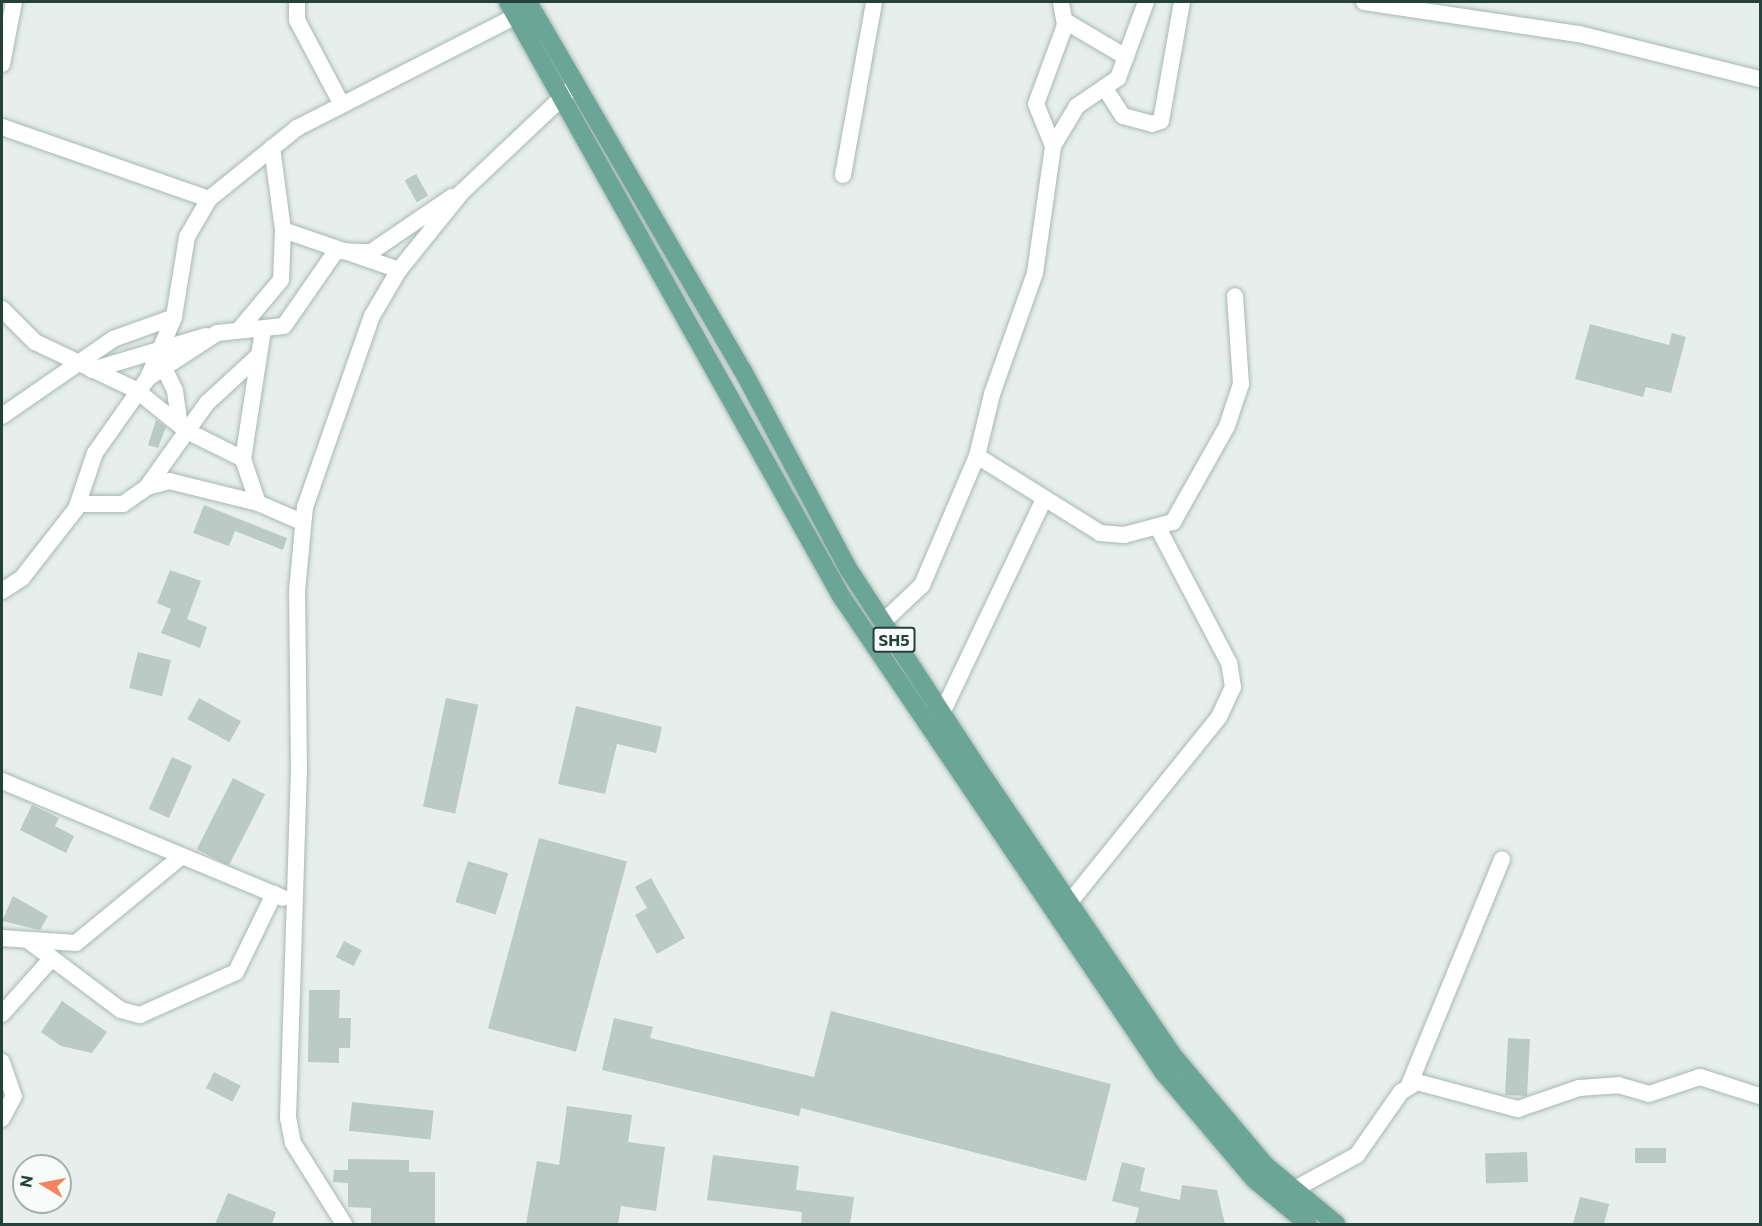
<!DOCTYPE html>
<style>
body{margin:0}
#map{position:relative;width:1762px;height:1226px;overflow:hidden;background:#e6efeb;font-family:Commissioner,sans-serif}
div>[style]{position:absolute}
.building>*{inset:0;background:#bbcac4;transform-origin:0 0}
.roads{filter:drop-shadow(0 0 2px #a8b8b2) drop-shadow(0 0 2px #a8b8b2)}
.street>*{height:16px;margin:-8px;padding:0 8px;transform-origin:8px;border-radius:8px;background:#fff}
.primary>*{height:18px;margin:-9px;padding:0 9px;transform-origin:9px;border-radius:9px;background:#6aa596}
span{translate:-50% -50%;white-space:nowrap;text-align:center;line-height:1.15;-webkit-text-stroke:6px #f7fbf9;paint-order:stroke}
.shield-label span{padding:2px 4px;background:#f7fbf9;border:2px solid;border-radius:4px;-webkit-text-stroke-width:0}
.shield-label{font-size:16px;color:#24423a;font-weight:700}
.frame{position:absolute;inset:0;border:3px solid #24423a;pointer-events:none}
.north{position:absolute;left:12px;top:1154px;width:60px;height:60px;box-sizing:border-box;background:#f7fbf9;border:2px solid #a3b1ad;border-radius:50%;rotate:280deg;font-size:16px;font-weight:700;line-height:24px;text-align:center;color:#24423a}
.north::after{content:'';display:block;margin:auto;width:21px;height:27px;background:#f4845f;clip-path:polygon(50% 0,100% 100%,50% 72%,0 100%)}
</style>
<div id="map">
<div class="building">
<i style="left:416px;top:174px;width:25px;height:13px;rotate:61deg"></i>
<i style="clip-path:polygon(1590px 324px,1669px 345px,1672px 333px,1686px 337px,1671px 393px,1646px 387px,1643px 397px,1575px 379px)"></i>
<i style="clip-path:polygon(156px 420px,166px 427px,158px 448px,148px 445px)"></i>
<i style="clip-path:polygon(204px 505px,287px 538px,283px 550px,235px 531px,229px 546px,193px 533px)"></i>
<i style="clip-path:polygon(170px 570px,201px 581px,187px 619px,207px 627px,200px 648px,161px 633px,171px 609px,157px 603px)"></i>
<i style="left:138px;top:652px;width:34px;height:37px;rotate:14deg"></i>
<i style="left:199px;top:698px;width:48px;height:24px;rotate:29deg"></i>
<i style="left:446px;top:698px;width:33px;height:111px;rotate:12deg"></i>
<i style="clip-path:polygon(576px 706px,662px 727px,656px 753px,617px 744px,605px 794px,558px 784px)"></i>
<i style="left:172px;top:757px;width:22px;height:57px;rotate:24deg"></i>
<i style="left:233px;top:778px;width:36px;height:80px;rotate:27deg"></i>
<i style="clip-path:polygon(32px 805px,59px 818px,55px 826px,74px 836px,66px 853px,20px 830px)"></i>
<i style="left:539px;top:838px;width:91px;height:197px;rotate:15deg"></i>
<i style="left:468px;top:861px;width:42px;height:43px;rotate:17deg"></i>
<i style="clip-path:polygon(651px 878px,685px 938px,657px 954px,635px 915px,647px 908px,635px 887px)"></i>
<i style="clip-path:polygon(13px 896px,48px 916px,40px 930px,2px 921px)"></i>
<i style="left:344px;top:941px;width:20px;height:18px;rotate:27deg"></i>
<i style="clip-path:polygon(309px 990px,340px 990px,339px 1018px,351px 1018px,350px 1048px,339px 1048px,339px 1063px,308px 1062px)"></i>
<i style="clip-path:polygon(62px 1001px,107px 1032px,92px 1053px,61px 1046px,41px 1032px)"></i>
<i style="clip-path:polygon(831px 1011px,1111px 1084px,1086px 1181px,801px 1108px,799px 1116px,602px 1070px,614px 1018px,653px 1027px,650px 1038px,814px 1077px)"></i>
<i style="left:1508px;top:1038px;width:22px;height:57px;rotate:3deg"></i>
<i style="left:214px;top:1072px;width:30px;height:18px;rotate:27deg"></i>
<i style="left:352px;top:1102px;width:82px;height:29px;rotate:6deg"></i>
<i style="clip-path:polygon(567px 1106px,632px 1115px,628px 1142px,665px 1147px,656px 1211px,621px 1206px,618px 1224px,526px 1224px,537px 1161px,559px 1165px)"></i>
<i style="left:1635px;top:1148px;width:31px;height:15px"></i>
<i style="left:1527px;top:1152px;width:30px;height:42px;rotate:88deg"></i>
<i style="clip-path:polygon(713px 1155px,799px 1166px,796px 1190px,854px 1197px,850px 1224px,801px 1224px,802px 1212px,707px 1200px)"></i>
<i style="clip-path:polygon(348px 1159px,409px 1160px,409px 1172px,435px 1172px,435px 1224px,371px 1224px,371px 1208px,348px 1207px,348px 1183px,333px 1182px,334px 1170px,348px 1170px)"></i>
<i style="clip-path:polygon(1122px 1162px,1145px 1168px,1140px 1191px,1180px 1200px,1182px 1185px,1217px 1190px,1225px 1224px,1135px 1224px,1139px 1208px,1112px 1201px)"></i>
<i style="clip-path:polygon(228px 1193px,276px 1212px,272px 1224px,215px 1224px)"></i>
<i style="clip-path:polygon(1580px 1197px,1609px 1204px,1604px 1224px,1573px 1224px)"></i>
</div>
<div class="roads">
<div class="street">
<i style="left:297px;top:2px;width:18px;rotate:90deg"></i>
<i style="left:297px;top:20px;width:94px;rotate:62.1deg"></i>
<i style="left:1364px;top:2px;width:217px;rotate:8.5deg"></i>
<i style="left:1579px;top:34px;width:187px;rotate:14deg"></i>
<i style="left:1065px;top:21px;width:71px;rotate:30.5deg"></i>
<i style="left:2px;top:64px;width:63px;rotate:-79deg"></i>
<i style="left:1106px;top:90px;width:31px;rotate:57deg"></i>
<i style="left:1123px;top:116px;width:30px;rotate:15deg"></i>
<i style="left:1152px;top:124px;width:9px;rotate:-18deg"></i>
<i style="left:1161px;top:121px;width:121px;rotate:-80deg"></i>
<i style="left:2px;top:127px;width:219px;rotate:19.2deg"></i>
<i style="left:1053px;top:146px;width:47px;rotate:-59deg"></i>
<i style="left:1077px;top:106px;width:50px;rotate:-34.3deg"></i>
<i style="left:1118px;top:78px;width:81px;rotate:-69.8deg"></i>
<i style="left:843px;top:175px;width:176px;rotate:-79.8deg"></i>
<i style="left:283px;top:230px;width:123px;rotate:19deg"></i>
<i style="left:2px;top:309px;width:47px;rotate:45deg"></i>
<i style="left:35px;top:342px;width:112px;rotate:25.4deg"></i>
<i style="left:136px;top:390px;width:65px;rotate:38.8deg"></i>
<i style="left:187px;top:431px;width:63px;rotate:26.6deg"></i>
<i style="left:239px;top:330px;width:65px;rotate:-50deg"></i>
<i style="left:281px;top:280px;width:50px;rotate:-87.7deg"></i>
<i style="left:283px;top:230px;width:83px;rotate:-97.6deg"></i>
<i style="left:263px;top:330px;width:131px;rotate:98.8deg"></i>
<i style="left:243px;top:459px;width:46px;rotate:71.2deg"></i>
<i style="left:258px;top:503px;width:48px;rotate:23.4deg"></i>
<i style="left:164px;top:368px;width:25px;rotate:64deg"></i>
<i style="left:175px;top:391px;width:34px;rotate:82deg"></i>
<i style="left:92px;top:370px;width:119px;rotate:-16.6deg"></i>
<i style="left:148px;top:378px;width:66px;rotate:-66.9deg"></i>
<i style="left:174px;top:317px;width:81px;rotate:-80.8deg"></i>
<i style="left:187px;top:237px;width:44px;rotate:-59.9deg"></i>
<i style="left:209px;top:199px;width:113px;rotate:-38.9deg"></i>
<i style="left:297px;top:128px;width:246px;rotate:-27.1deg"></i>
<i style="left:2px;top:416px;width:135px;rotate:-34.7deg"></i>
<i style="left:113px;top:339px;width:65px;rotate:-19.8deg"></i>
<i style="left:977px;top:456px;width:145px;rotate:32deg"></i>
<i style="left:1100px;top:533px;width:24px;rotate:5deg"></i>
<i style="left:1124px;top:535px;width:51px;rotate:-14.9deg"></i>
<i style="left:1173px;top:522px;width:110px;rotate:-60.6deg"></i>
<i style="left:1227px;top:426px;width:44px;rotate:-71.6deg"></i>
<i style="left:1241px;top:384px;width:88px;rotate:-93.9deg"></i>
<i style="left:147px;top:487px;width:103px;rotate:-54.5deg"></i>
<i style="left:207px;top:403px;width:69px;rotate:-42.7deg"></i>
<i style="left:79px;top:504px;width:44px"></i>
<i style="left:123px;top:504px;width:29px;rotate:-35deg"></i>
<i style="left:147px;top:487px;width:23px;rotate:-15deg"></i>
<i style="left:169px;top:481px;width:92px;rotate:13.9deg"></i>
<i style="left:2px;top:591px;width:24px;rotate:-33deg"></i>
<i style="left:22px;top:578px;width:88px;rotate:-52deg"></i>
<i style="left:76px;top:509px;width:59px;rotate:-71.3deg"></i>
<i style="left:95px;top:453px;width:92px;rotate:-54.8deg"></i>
<i style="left:148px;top:378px;width:82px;rotate:-33.1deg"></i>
<i style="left:217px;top:333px;width:67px;rotate:-6deg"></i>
<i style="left:284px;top:326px;width:91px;rotate:-55.3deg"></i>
<i style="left:336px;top:251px;width:35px;rotate:2deg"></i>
<i style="left:371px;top:252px;width:98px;rotate:-34.2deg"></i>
<i style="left:883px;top:622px;width:54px;rotate:-43.5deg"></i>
<i style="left:922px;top:585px;width:140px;rotate:-66.9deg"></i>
<i style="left:977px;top:456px;width:64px;rotate:-76.4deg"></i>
<i style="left:992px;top:394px;width:128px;rotate:-70.4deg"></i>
<i style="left:1035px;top:273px;width:128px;rotate:-81.9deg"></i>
<i style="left:1053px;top:146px;width:45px;rotate:-112deg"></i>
<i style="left:1036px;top:104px;width:84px;rotate:-69.8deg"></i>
<i style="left:1065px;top:25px;width:23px;rotate:-100deg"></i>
<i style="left:942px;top:713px;width:237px;rotate:-64.5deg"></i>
<i style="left:2px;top:781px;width:304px;rotate:22.6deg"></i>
<i style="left:1069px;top:903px;width:239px;rotate:-51.1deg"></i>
<i style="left:1219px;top:717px;width:33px;rotate:-65deg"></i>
<i style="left:1233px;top:687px;width:24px;rotate:-99deg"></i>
<i style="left:1229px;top:663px;width:153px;rotate:-117.7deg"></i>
<i style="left:2px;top:938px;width:74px;rotate:3.9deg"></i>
<i style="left:76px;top:943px;width:137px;rotate:-39.4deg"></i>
<i style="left:29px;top:941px;width:115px;rotate:36.9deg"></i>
<i style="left:121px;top:1010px;width:20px;rotate:15deg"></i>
<i style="left:140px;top:1015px;width:105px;rotate:-24.1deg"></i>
<i style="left:236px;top:972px;width:87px;rotate:-64deg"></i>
<i style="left:2px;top:1014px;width:75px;rotate:-48.2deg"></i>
<i style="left:2px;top:1062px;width:36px;rotate:71deg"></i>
<i style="left:14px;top:1096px;width:26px;rotate:118deg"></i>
<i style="left:1409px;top:1085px;width:244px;rotate:-67.6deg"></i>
<i style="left:1293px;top:1190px;width:73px;rotate:-28.7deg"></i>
<i style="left:1357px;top:1155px;width:77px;rotate:-55.1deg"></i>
<i style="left:1401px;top:1092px;width:19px;rotate:-32deg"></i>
<i style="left:1417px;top:1082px;width:105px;rotate:15deg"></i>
<i style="left:1518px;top:1109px;width:65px;rotate:-19deg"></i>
<i style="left:1579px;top:1088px;width:39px;rotate:-4deg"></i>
<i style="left:1618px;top:1085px;width:32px;rotate:16deg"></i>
<i style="left:1649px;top:1094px;width:54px;rotate:-18.4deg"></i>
<i style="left:1700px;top:1077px;width:63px;rotate:17.6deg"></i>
<i style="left:344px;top:1224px;width:96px;rotate:-122.2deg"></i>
<i style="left:293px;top:1143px;width:25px;rotate:-101deg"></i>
<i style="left:288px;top:1118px;width:345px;rotate:-88.2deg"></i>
<i style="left:299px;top:773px;width:182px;rotate:-90.6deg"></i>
<i style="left:297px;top:591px;width:84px;rotate:-84.6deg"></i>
<i style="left:305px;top:507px;width:202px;rotate:-70.7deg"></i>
<i style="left:372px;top:316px;width:53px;rotate:-59.6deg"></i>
<i style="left:399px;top:270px;width:100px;rotate:-51.1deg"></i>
<i style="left:462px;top:192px;width:156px;rotate:-43.4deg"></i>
</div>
<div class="primary">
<i style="left:508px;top:2px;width:681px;rotate:60.72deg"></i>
<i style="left:841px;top:596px;width:576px;rotate:55.9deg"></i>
<i style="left:1164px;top:1073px;width:139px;rotate:49.7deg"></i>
<i style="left:1254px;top:1179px;width:70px;rotate:39.8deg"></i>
<i style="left:528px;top:2px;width:427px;rotate:59.8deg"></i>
<i style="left:743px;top:371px;width:225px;rotate:62deg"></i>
<i style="left:849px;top:570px;width:239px;rotate:57deg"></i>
<i style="left:979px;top:770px;width:348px;rotate:55.8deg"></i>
<i style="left:1175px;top:1058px;width:141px;rotate:49.9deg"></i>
<i style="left:1266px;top:1166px;width:91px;rotate:39.6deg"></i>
</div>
</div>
<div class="shield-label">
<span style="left:894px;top:640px">SH5</span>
</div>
<div class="frame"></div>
<div class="north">N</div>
</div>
